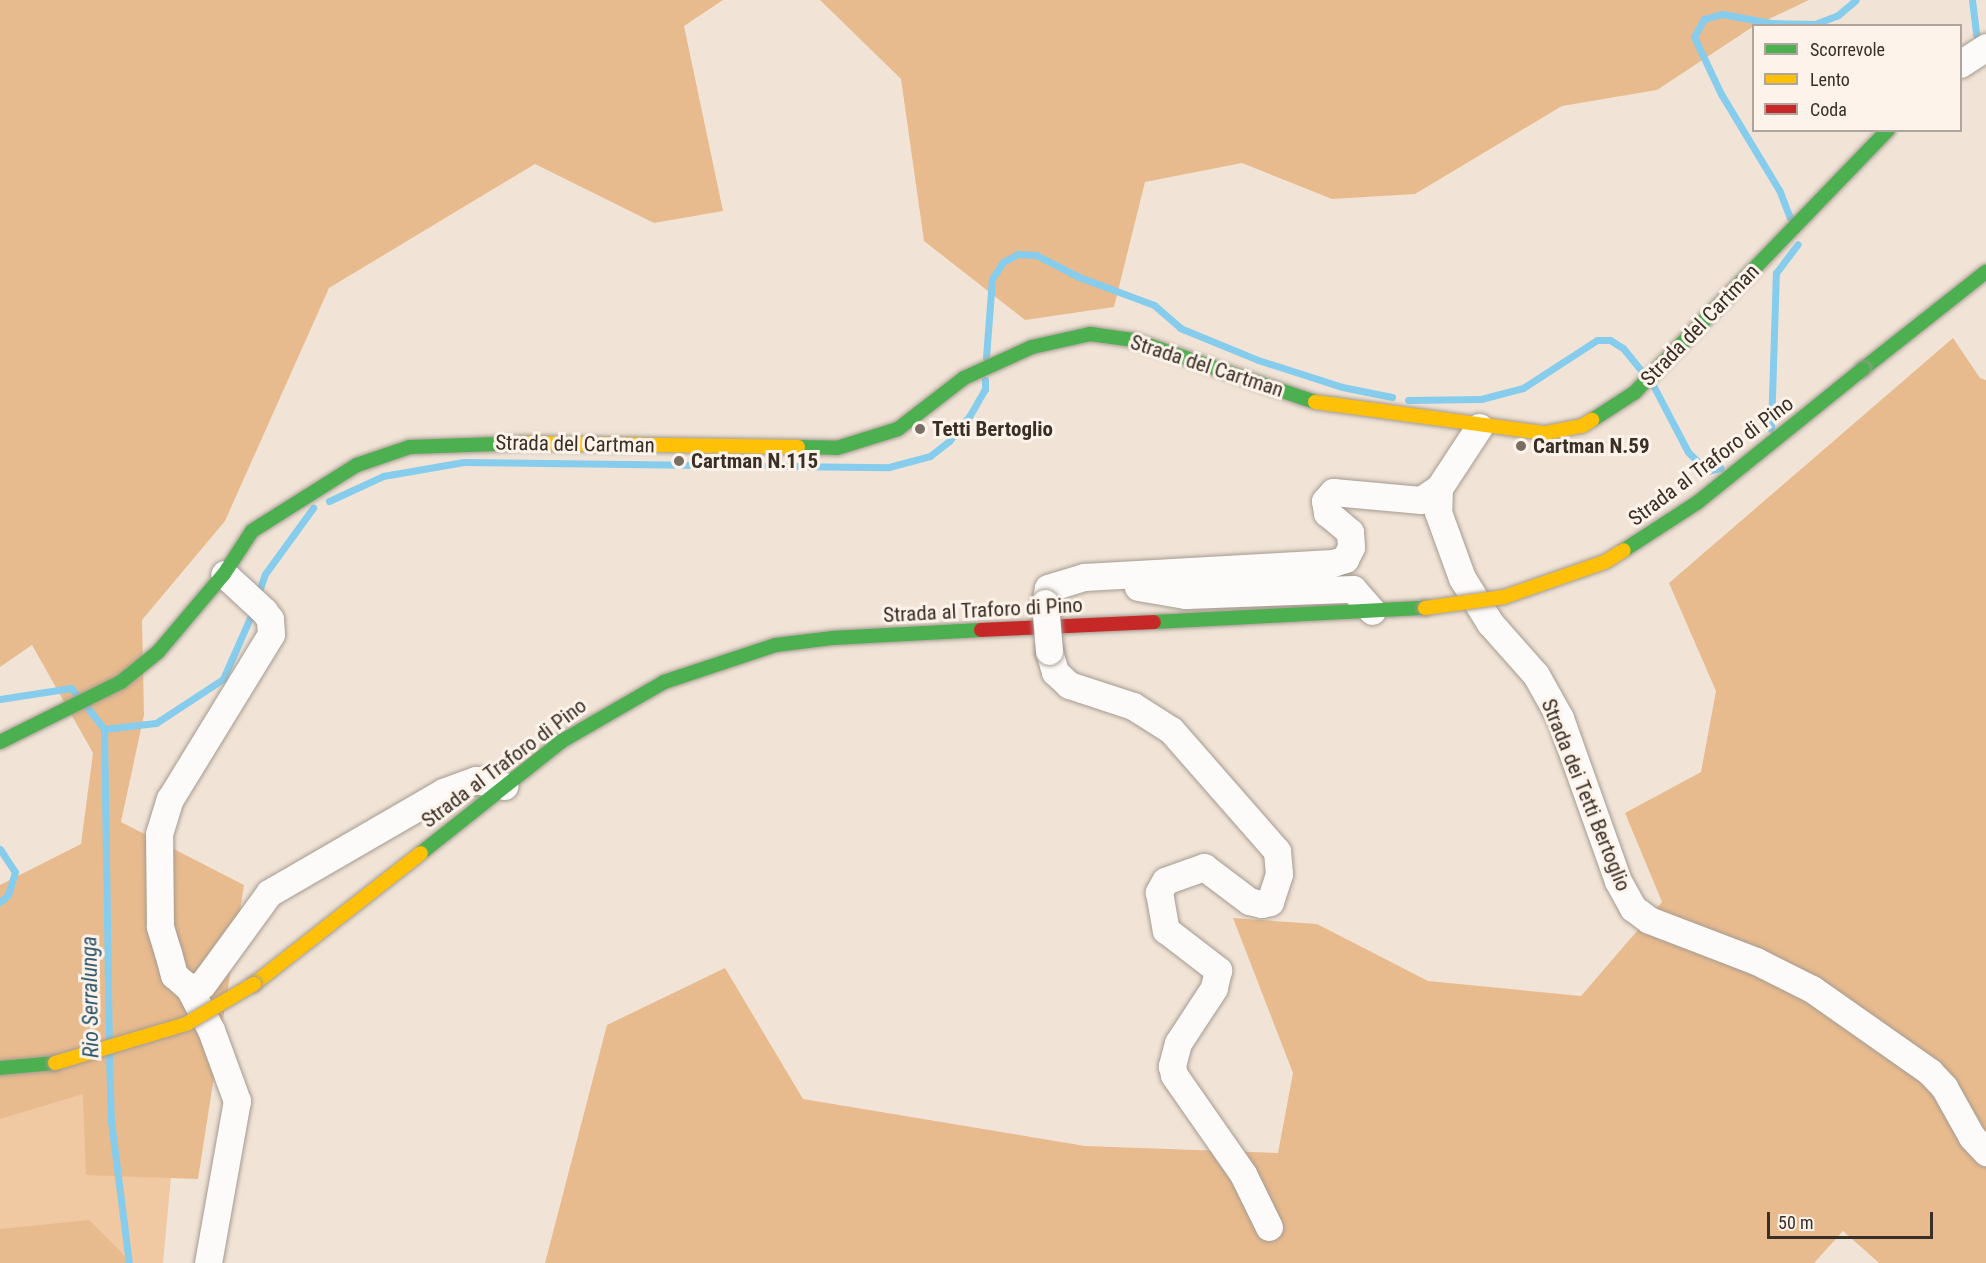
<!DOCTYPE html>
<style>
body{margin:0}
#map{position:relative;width:1986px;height:1263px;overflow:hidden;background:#f1e4d7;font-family:"Roboto Condensed",sans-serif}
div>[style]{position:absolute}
.green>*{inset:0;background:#f0c8a2}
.forest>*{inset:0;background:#e8bb8e}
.stream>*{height:7px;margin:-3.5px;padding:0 3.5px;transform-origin:3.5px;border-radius:3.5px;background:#86ccec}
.roads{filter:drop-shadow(0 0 2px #a59b91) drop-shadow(0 0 2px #a59b91)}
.street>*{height:27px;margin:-13.5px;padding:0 13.5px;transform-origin:13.5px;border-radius:13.5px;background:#fdfbf9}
.fast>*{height:14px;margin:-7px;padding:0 7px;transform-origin:7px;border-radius:7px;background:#4caf50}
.slow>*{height:14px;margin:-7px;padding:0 7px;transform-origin:7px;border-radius:7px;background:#ffc107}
.jam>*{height:14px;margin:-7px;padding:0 7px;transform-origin:7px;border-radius:7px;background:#c62828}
.bridges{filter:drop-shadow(0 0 2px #a59b91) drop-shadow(0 0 2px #a59b91)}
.street-bridge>*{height:27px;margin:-13.5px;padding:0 13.5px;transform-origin:13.5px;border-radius:13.5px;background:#fdfbf9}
.fast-bridge>*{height:14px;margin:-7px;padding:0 7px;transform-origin:7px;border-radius:7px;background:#4caf50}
.slow-bridge>*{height:14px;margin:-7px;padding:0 7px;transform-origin:7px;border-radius:7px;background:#ffc107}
.dots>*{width:16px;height:16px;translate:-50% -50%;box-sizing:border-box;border:3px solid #fdf3ea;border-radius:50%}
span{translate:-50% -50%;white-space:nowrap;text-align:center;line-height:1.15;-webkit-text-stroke:6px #fdf3ea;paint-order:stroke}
.street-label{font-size:21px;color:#392f26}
.poi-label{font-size:21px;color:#392f26;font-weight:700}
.left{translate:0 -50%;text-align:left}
.water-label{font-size:22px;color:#2c576d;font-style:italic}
.legend{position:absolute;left:1752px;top:24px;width:210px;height:108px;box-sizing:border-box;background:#fdf3ea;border:2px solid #afa59c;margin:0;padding:8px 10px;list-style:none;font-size:18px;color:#392f26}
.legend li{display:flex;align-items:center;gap:12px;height:30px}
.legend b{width:30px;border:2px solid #afa59c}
.scale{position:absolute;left:1767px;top:1212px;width:166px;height:27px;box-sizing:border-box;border:3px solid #392f26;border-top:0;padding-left:8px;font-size:18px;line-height:21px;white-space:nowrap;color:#392f26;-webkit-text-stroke:4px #fdf3ea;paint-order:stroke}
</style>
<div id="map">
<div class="green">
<i style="clip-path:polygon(0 1059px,178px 1101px,163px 1263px,0 1263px)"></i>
</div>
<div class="forest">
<i style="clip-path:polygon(0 0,723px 0,684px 26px,723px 211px,654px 223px,535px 164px,329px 288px,225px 521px,142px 620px,144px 715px,121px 822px,244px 885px,198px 1179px,86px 1175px,83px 1094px,0 1119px,0 885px,81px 844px,93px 753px,32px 645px,0 667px)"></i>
<i style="clip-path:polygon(820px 0,1809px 0,1754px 26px,1657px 90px,1562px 106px,1415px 194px,1332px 199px,1242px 163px,1145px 182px,1114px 307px,1025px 320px,924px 241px,901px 79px)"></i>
<i style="clip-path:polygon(1953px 338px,1980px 378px,1986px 380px,1986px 1263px,1879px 1263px,1843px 1231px,1814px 1263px,545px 1263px,607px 1025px,725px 968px,803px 1099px,1085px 1146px,1278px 1153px,1293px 1073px,1233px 918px,1317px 924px,1428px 981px,1581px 996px,1662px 902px,1625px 813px,1701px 772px,1716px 691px,1669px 583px)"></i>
<i style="clip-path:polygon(89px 1220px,132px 1263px,0 1263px,0 1229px)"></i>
</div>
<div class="stream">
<i style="left:1972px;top:0;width:34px;rotate:83deg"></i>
<i style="left:1976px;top:34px;width:11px;rotate:56deg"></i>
<i style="left:1790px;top:218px;width:30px;rotate:-111deg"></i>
<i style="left:1779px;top:190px;width:112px;rotate:-121.1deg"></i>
<i style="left:1721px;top:94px;width:63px;rotate:-115.3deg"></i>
<i style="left:1694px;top:37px;width:21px;rotate:-61deg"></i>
<i style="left:1704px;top:19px;width:19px;rotate:-16deg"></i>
<i style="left:1722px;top:14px;width:50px;rotate:10.4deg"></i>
<i style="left:1771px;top:23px;width:44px;rotate:1.3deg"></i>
<i style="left:1815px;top:24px;width:25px;rotate:-21deg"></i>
<i style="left:1838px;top:15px;width:23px;rotate:-40deg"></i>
<i style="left:986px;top:357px;width:78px;rotate:-85.6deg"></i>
<i style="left:992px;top:279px;width:20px;rotate:-57deg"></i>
<i style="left:1003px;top:262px;width:17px;rotate:-28deg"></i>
<i style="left:1018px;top:254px;width:18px;rotate:3deg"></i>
<i style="left:1036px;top:255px;width:48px;rotate:27.1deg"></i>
<i style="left:1079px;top:277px;width:80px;rotate:20.5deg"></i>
<i style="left:1154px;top:305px;width:35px;rotate:41deg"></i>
<i style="left:1180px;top:328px;width:84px;rotate:22.3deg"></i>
<i style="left:1258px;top:360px;width:88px;rotate:17.8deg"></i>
<i style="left:1342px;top:387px;width:51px;rotate:11.3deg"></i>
<i style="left:1654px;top:387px;width:73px;rotate:62.4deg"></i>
<i style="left:1688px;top:452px;width:27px;rotate:45deg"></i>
<i style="left:1707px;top:471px;width:14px;rotate:-12deg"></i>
<i style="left:1408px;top:400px;width:73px;rotate:-0.8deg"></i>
<i style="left:1481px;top:399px;width:43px;rotate:-14.7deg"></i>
<i style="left:1523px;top:388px;width:88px;rotate:-33deg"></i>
<i style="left:1597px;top:340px;width:13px"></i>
<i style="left:1610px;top:340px;width:15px;rotate:32deg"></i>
<i style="left:1623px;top:348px;width:32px;rotate:51deg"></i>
<i style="left:1771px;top:429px;width:156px;rotate:-88.2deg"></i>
<i style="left:1776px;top:273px;width:36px;rotate:-53deg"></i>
<i style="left:329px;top:501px;width:60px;rotate:-24.8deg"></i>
<i style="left:383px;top:476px;width:82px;rotate:-9.8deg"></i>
<i style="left:464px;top:462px;width:425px;rotate:0.7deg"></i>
<i style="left:889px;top:467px;width:42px;rotate:-15deg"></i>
<i style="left:930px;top:456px;width:24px;rotate:-38deg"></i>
<i style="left:949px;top:441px;width:33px;rotate:-51deg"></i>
<i style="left:970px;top:415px;width:30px;rotate:-60deg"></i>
<i style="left:985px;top:389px;width:9px;rotate:-90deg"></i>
<i style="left:257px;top:597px;width:24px;rotate:-71deg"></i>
<i style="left:265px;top:574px;width:82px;rotate:-54deg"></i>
<i style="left:0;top:699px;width:72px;rotate:-8.8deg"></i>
<i style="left:71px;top:688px;width:8px;rotate:50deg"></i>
<i style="left:87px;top:707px;width:28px;rotate:52deg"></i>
<i style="left:104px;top:729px;width:52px;rotate:-6.6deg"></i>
<i style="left:156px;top:723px;width:80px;rotate:-33.3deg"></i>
<i style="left:223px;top:679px;width:74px;rotate:-66.2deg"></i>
<i style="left:104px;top:729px;width:309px;rotate:89.1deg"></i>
<i style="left:0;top:849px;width:27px;rotate:57deg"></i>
<i style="left:15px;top:872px;width:24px;rotate:107deg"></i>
<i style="left:8px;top:895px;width:11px;rotate:139deg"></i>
<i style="left:109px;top:1055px;width:66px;rotate:88.3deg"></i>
<i style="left:111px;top:1121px;width:143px;rotate:82.8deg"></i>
</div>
<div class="roads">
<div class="street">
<i style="left:1960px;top:64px;width:31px;rotate:-33deg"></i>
<i style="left:1439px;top:488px;width:24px;rotate:92deg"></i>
<i style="left:1438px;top:512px;width:70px;rotate:70deg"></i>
<i style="left:1462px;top:578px;width:53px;rotate:58.1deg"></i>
<i style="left:1490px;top:623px;width:69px;rotate:48.5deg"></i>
<i style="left:1536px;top:675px;width:49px;rotate:60.8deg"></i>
<i style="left:1560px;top:718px;width:173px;rotate:70.4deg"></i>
<i style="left:1618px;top:881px;width:31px;rotate:61deg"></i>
<i style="left:1633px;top:908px;width:20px;rotate:37deg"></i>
<i style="left:1649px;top:920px;width:115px;rotate:21deg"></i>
<i style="left:1756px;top:961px;width:63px;rotate:26.6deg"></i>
<i style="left:1812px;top:989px;width:144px;rotate:35.1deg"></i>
<i style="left:1930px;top:1072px;width:21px;rotate:47deg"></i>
<i style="left:1944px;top:1087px;width:57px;rotate:60.8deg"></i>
<i style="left:1972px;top:1137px;width:21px;rotate:47deg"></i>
<i style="left:1138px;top:587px;width:49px;rotate:9.5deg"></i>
<i style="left:1186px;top:595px;width:167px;rotate:-2.1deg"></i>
<i style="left:1353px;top:589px;width:29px;rotate:49deg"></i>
<i style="left:1045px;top:603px;width:15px;rotate:-79deg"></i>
<i style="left:1048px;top:588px;width:38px;rotate:-17deg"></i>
<i style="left:1084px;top:577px;width:249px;rotate:-3.2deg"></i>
<i style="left:1333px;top:563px;width:13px;rotate:-18deg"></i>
<i style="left:1345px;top:559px;width:13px;rotate:-63deg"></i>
<i style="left:1351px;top:547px;width:15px;rotate:-94deg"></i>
<i style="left:1350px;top:532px;width:30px;rotate:-140deg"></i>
<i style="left:1327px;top:513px;width:12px;rotate:-99deg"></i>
<i style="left:1325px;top:501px;width:12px;rotate:-48deg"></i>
<i style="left:1333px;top:492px;width:88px;rotate:5.2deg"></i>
<i style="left:1421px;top:500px;width:22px;rotate:-34deg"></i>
<i style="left:1439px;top:488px;width:73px;rotate:-56.7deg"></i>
<i style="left:1049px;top:651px;width:22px;rotate:74deg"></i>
<i style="left:1055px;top:672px;width:19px;rotate:43deg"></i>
<i style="left:1069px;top:685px;width:67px;rotate:18.2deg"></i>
<i style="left:1133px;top:706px;width:45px;rotate:32.3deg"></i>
<i style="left:1171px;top:730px;width:161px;rotate:48.8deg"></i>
<i style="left:1277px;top:851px;width:23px;rotate:85deg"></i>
<i style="left:1279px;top:874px;width:29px;rotate:108deg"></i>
<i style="left:1270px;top:902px;width:9px;rotate:167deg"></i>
<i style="left:1261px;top:904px;width:12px;rotate:-166deg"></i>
<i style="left:1249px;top:901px;width:56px;rotate:-142.9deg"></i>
<i style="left:1204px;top:867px;width:41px;rotate:160.3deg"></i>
<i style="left:1165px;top:881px;width:13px;rotate:119deg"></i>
<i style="left:1159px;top:892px;width:39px;rotate:80deg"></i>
<i style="left:1166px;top:930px;width:66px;rotate:37.6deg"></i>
<i style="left:1218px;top:970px;width:18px;rotate:103deg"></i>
<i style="left:1214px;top:988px;width:66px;rotate:123.2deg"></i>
<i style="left:1178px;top:1043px;width:24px;rotate:105deg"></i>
<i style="left:1172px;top:1066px;width:9px;rotate:77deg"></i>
<i style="left:1174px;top:1075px;width:121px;rotate:55.1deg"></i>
<i style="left:1243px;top:1174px;width:59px;rotate:63.9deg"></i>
<i style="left:189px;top:988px;width:13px;rotate:-13deg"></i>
<i style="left:202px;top:985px;width:114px;rotate:-53.9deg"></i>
<i style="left:269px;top:893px;width:201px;rotate:-30.1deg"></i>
<i style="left:443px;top:792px;width:35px;rotate:-20deg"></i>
<i style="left:476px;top:780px;width:29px;rotate:12deg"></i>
<i style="left:208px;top:1263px;width:165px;rotate:-79.9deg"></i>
<i style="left:237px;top:1101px;width:76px;rotate:-110.1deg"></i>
<i style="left:211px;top:1030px;width:47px;rotate:-117.6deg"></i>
<i style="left:189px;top:988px;width:20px;rotate:-139deg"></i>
<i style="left:174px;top:975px;width:23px;rotate:-105deg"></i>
<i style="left:168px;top:953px;width:28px;rotate:-107deg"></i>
<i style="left:160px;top:926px;width:92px;rotate:-90.6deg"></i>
<i style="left:159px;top:834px;width:37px;rotate:-73deg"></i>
<i style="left:170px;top:799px;width:193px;rotate:-58.5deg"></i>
<i style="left:271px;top:634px;width:15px;rotate:-94deg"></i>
<i style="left:270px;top:619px;width:10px;rotate:-127deg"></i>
<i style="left:264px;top:611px;width:54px;rotate:-137.2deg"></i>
</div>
<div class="fast">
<i style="left:1863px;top:369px;width:157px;rotate:-38.3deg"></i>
<i style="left:1592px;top:420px;width:50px;rotate:-32.7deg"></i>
<i style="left:1634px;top:393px;width:366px;rotate:-46deg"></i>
<i style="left:798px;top:447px;width:39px;rotate:1deg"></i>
<i style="left:837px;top:448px;width:64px;rotate:-17.3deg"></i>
<i style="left:898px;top:429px;width:83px;rotate:-37.7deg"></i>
<i style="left:964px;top:378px;width:75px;rotate:-24.5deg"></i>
<i style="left:1032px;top:347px;width:59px;rotate:-12.6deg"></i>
<i style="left:1090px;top:334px;width:43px;rotate:7.9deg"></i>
<i style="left:1133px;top:340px;width:192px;rotate:18.8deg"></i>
<i style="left:1154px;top:622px;width:271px;rotate:-3deg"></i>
<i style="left:0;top:742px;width:135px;rotate:-26.4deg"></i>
<i style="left:121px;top:682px;width:48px;rotate:-39deg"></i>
<i style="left:158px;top:652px;width:102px;rotate:-49.8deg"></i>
<i style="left:224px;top:574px;width:51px;rotate:-56.9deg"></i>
<i style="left:252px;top:531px;width:124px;rotate:-32.2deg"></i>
<i style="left:357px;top:465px;width:56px;rotate:-18.8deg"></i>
<i style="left:410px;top:447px;width:116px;rotate:-2deg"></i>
<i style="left:421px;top:853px;width:180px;rotate:-38.5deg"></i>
<i style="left:562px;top:741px;width:118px;rotate:-30deg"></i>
<i style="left:664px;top:682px;width:118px;rotate:-18.3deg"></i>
<i style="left:776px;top:645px;width:56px;rotate:-7.1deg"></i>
<i style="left:832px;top:638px;width:149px;rotate:-3.1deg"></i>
<i style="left:0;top:1068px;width:55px;rotate:-5.2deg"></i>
</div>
<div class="slow">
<i style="left:1315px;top:402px;width:232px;rotate:7.7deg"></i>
<i style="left:1545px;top:433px;width:38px;rotate:-11deg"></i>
<i style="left:1582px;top:426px;width:12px;rotate:-31deg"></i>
<i style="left:526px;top:443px;width:272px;rotate:0.8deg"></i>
<i style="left:254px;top:984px;width:212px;rotate:-38.1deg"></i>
</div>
<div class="jam">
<i style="left:981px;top:630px;width:173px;rotate:-2.6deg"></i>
</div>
</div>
<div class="bridges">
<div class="street-bridge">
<i style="left:1045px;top:603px;width:48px;rotate:85.2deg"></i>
</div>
<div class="fast-bridge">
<i style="left:1624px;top:550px;width:88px;rotate:-33deg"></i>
<i style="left:1698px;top:502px;width:212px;rotate:-38.9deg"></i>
</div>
<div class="slow-bridge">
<i style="left:1425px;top:608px;width:80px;rotate:-7.9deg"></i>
<i style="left:1504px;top:597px;width:107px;rotate:-19.1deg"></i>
<i style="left:1605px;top:562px;width:22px;rotate:-32deg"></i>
<i style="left:55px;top:1063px;width:137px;rotate:-16.6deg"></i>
<i style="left:186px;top:1024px;width:79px;rotate:-30.5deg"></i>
</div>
</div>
<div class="dots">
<i style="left:920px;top:429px;background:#796e64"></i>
<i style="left:1521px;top:446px;background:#796e64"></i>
<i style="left:679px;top:461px;background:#796e64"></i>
</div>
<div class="street-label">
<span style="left:1700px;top:325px;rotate:-46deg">Strada del Cartman</span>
<span style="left:1207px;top:366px;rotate:18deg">Strada del Cartman</span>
<span style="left:575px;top:444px;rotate:1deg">Strada del Cartman</span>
<span style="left:1711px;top:461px;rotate:-37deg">Strada al Traforo di Pino</span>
<span style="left:983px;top:610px;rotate:-3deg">Strada al Traforo di Pino</span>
<span style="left:504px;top:763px;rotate:-37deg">Strada al Traforo di Pino</span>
<span style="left:1586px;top:795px;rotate:68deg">Strada dei Tetti Bertoglio</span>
</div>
<div class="poi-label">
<span class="left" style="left:932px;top:429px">Tetti Bertoglio</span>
<span class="left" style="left:1533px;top:446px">Cartman N.59</span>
<span class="left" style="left:691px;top:461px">Cartman N.115</span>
</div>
<div class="water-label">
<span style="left:90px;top:997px;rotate:-91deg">Rio Serralunga</span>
</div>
<ul class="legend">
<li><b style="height:8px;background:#4caf50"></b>Scorrevole</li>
<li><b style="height:8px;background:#ffc107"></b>Lento</li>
<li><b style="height:8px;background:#c62828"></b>Coda</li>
</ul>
<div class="scale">50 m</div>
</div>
